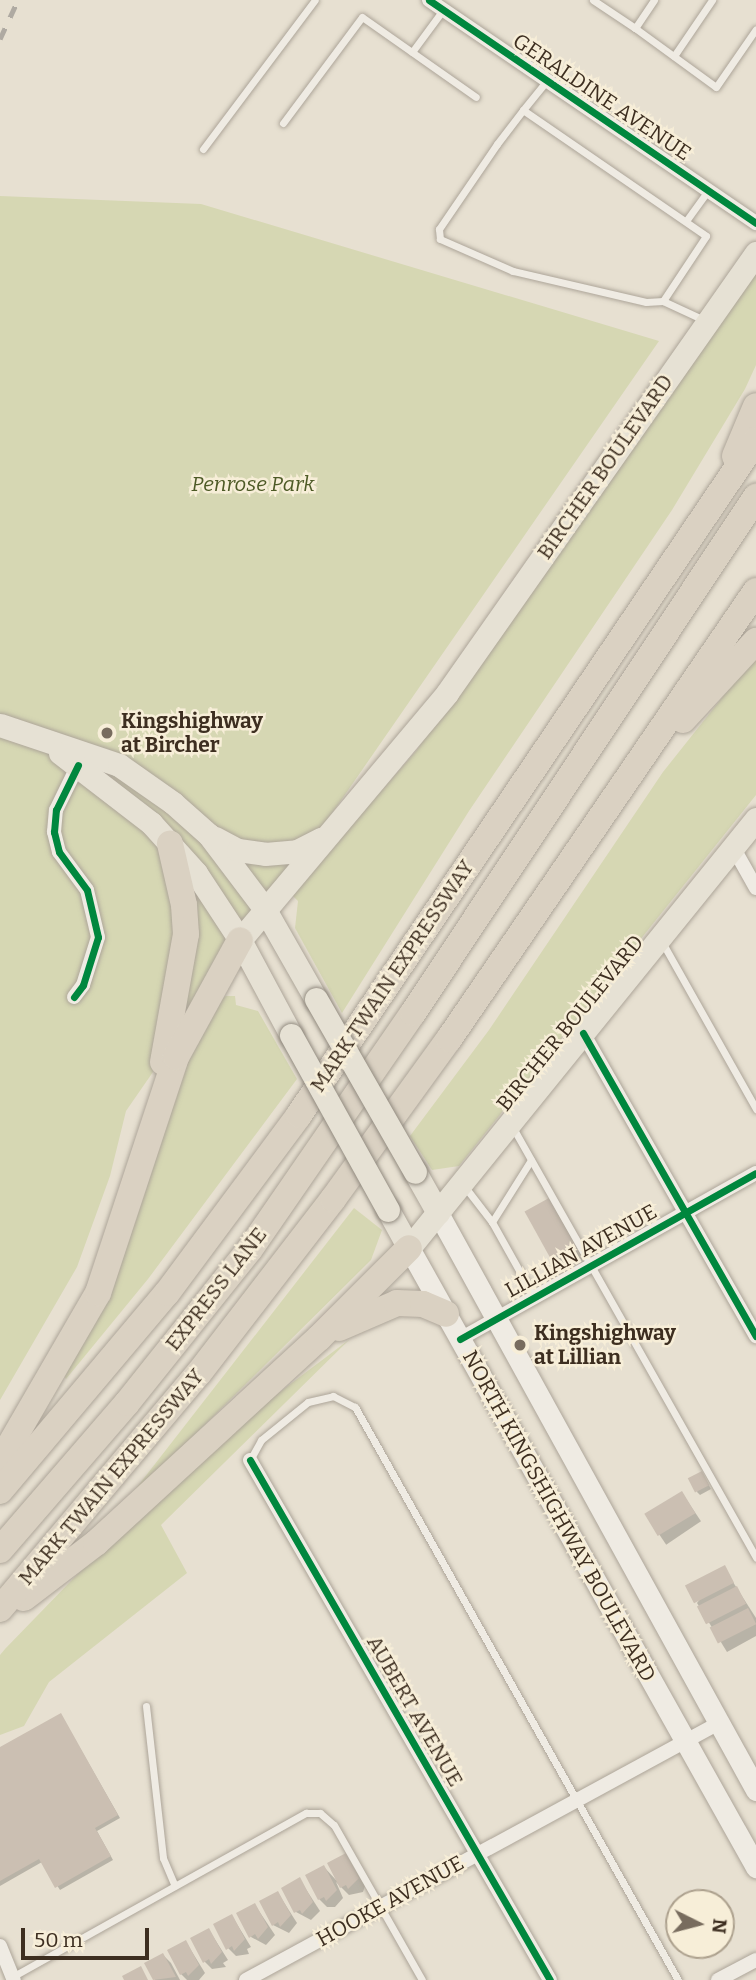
<!DOCTYPE html>
<style>
body{margin:0}
#map{position:relative;width:756px;height:1980px;overflow:hidden;background:#e7e0d1;font-family:Bitter,serif}
div>[style]{position:absolute}
.green>*{inset:0;background:#d6d7b3}
.shadow>*{inset:0;background:#0003;transform-origin:0 0}
.building>*{inset:0;background:#cbbfb2;transform-origin:0 0}
.roads{filter:drop-shadow(0 0 2px #ada599) drop-shadow(0 0 2px #ada599)}
.service>*{height:7px;margin:-3.5px;padding:0 3.5px;transform-origin:3.5px;border-radius:3.5px;background:#efebe3}
.minor>*{height:14px;margin:-7px;padding:0 7px;transform-origin:7px;border-radius:7px;background:#efebe3}
.secondary>*{height:21px;margin:-10.5px;padding:0 10.5px;transform-origin:10.5px;border-radius:10.5px;background:#efebe3}
.primary>*{height:23px;margin:-11.5px;padding:0 11.5px;transform-origin:11.5px;border-radius:11.5px;background:#e6e1d4}
.motorway>*{height:26px;margin:-13px;padding:0 13px;transform-origin:13px;border-radius:13px;background:#dad1c2}
.rail>*{height:5px;margin-top:-2.5px;transform-origin:0;background:repeating-linear-gradient(90deg,#afaaa2 0 12px,transparent 0 24px)}
.bridges{filter:drop-shadow(0 0 2px #928b80) drop-shadow(0 0 2px #928b80)}
.primary-bridge>*{height:23px;margin:-11.5px;padding:0 11.5px;transform-origin:11.5px;border-radius:11.5px;background:#e6e1d4}
.cycleway>*{height:7px;margin:-3.5px;padding:0 3.5px;transform-origin:3.5px;border-radius:3.5px;background:#00873e}
.dots>*{width:19px;height:19px;translate:-50% -50%;box-sizing:border-box;border:4px solid #f7eed8;border-radius:50%}
span{translate:-50% -50%;white-space:nowrap;text-align:center;line-height:1.15;-webkit-text-stroke:5px #f7eed8;paint-order:stroke}
.street-label{font-size:21px;color:#3d2e20}
.park-label{font-size:21px;color:#4d5a26;font-style:italic}
.poi-label{font-size:21px;color:#3d2e20;font-weight:700}
.left{translate:0 -50%;text-align:left}
.north{position:absolute;left:665px;top:1889px;width:70px;height:70px;box-sizing:border-box;background:#f7eed8;border:2px solid #ada18e;border-radius:50%;rotate:96deg;font-size:19px;font-weight:700;line-height:28px;text-align:center;color:#3d2e20}
.north::after{content:'';display:block;margin:auto;width:24px;height:32px;background:#786c5e;clip-path:polygon(50% 0,100% 100%,50% 72%,0 100%)}
.scale{position:absolute;left:21px;top:1928px;width:128px;height:32px;box-sizing:border-box;border:4px solid #3d2e20;border-top:0;padding-left:9px;font-size:21px;line-height:24px;white-space:nowrap;color:#3d2e20;-webkit-text-stroke:5px #f7eed8;paint-order:stroke}
</style>
<div id="map">
<div class="green">
<i style="clip-path:polygon(0 196px,201px 204px,659px 341px,126px 1111px,110px 1176px,77px 1267px,0 1400px)"></i>
<i style="clip-path:polygon(756px 270px,756px 365px,745px 389px,672px 510px,469px 811px,342px 1013px,295px 928px,298px 901px,291px 894px,416px 751px)"></i>
<i style="clip-path:polygon(756px 655px,756px 795px,459px 1166px,432px 1170px,410px 1136px,489px 1030px,663px 772px)"></i>
<i style="clip-path:polygon(226px 996px,235px 996px,236px 1005px,258px 1011px,297px 1079px,148px 1279px,66px 1379px,63px 1375px,166px 1108px,218px 1001px)"></i>
<i style="clip-path:polygon(354px 1208px,382px 1230px,371px 1260px,120px 1509px)"></i>
<i style="clip-path:polygon(350px 1339px,161px 1525px,187px 1573px,49px 1682px,24px 1726px,0 1735px,0 1655px,5px 1649px,132px 1518px,240px 1422px)"></i>
</div>
<div class="shadow">
<i style="clip-path:polygon(549px 1200px,585px 1258px,564px 1270px,552px 1258px)"></i>
<i style="clip-path:polygon(702px 1473px,711px 1489px,700px 1495px,697px 1492px)"></i>
<i style="left:682px;top:1493px;width:34px;height:42px;rotate:56deg"></i>
<i style="clip-path:polygon(724px 1568px,756px 1618px,756px 1636px,727px 1652px,697px 1603px)"></i>
<i style="clip-path:polygon(61px 1715px,120px 1818px,97px 1831px,113px 1860px,60px 1890px,42px 1862px,0 1886px,0 1749px)"></i>
<i style="clip-path:polygon(346px 1855px,365px 1886px,363px 1892px,349px 1895px,336px 1882px,343px 1898px,335px 1907px,327px 1907px,319px 1899px,324px 1867px,336px 1880px)"></i>
<i style="clip-path:polygon(300px 1880px,320px 1911px,311px 1920px,296px 1912px)"></i>
<i style="clip-path:polygon(278px 1893px,297px 1923px,289px 1933px,273px 1925px)"></i>
<i style="clip-path:polygon(255px 1905px,275px 1935px,266px 1945px,251px 1937px)"></i>
<i style="clip-path:polygon(232px 1916px,251px 1947px,247px 1949px,249px 1954px,236px 1956px,228px 1948px)"></i>
<i style="clip-path:polygon(209px 1930px,228px 1960px,223px 1963px,226px 1967px,212px 1969px,204px 1961px)"></i>
<i style="clip-path:polygon(186px 1942px,205px 1973px,199px 1980px,187px 1980px,181px 1974px)"></i>
<i style="clip-path:polygon(163px 1955px,171px 1963px,180px 1980px,155px 1980px,147px 1964px)"></i>
</div>
<div class="building">
<i style="left:549px;top:1198px;width:54px;height:28px;rotate:61deg"></i>
<i style="left:702px;top:1471px;width:16px;height:16px;rotate:63deg"></i>
<i style="left:682px;top:1491px;width:26px;height:44px;rotate:59deg"></i>
<i style="left:725px;top:1565px;width:20px;height:45px;rotate:63deg"></i>
<i style="left:737px;top:1586px;width:20px;height:45px;rotate:63deg"></i>
<i style="left:748px;top:1608px;width:18px;height:43px;rotate:63deg"></i>
<i style="clip-path:polygon(61px 1713px,118px 1815px,95px 1828px,111px 1856px,55px 1888px,39px 1859px,0 1881px,0 1747px)"></i>
<i style="clip-path:polygon(346px 1853px,359px 1878px,348px 1889px,346px 1885px,340px 1888px,327px 1863px)"></i>
<i style="clip-path:polygon(324px 1865px,337px 1890px,326px 1901px,324px 1897px,318px 1900px,305px 1875px)"></i>
<i style="clip-path:polygon(300px 1877px,313px 1902px,302px 1914px,300px 1910px,294px 1913px,281px 1888px)"></i>
<i style="clip-path:polygon(278px 1891px,291px 1915px,280px 1927px,278px 1922px,272px 1926px,259px 1901px)"></i>
<i style="clip-path:polygon(255px 1903px,268px 1927px,258px 1939px,255px 1934px,249px 1938px,236px 1913px)"></i>
<i style="clip-path:polygon(232px 1914px,245px 1939px,234px 1951px,232px 1946px,226px 1950px,213px 1924px)"></i>
<i style="clip-path:polygon(209px 1928px,222px 1952px,211px 1964px,209px 1959px,203px 1963px,190px 1938px)"></i>
<i style="clip-path:polygon(186px 1940px,199px 1965px,188px 1976px,186px 1972px,180px 1975px,167px 1950px)"></i>
<i style="clip-path:polygon(163px 1953px,176px 1977px,153px 1980px,144px 1963px)"></i>
<i style="clip-path:polygon(141px 1966px,148px 1980px,124px 1980px,122px 1976px)"></i>
</div>
<div class="roads">
<div class="service">
<i style="left:593px;top:0;width:50px;rotate:33.7deg"></i>
<i style="left:654px;top:0;width:34px;rotate:124deg"></i>
<i style="left:635px;top:28px;width:100px;rotate:36.1deg"></i>
<i style="left:716px;top:87px;width:70px;rotate:-55.4deg"></i>
<i style="left:412px;top:52px;width:52px;rotate:-53.6deg"></i>
<i style="left:674px;top:56px;width:68px;rotate:-55.8deg"></i>
<i style="left:523px;top:110px;width:222px;rotate:34.5deg"></i>
<i style="left:706px;top:236px;width:78px;rotate:123.5deg"></i>
<i style="left:663px;top:301px;width:17px;rotate:177deg"></i>
<i style="left:646px;top:302px;width:137px;rotate:-166.9deg"></i>
<i style="left:513px;top:271px;width:80px;rotate:-156.3deg"></i>
<i style="left:440px;top:239px;width:10px;rotate:-96deg"></i>
<i style="left:439px;top:229px;width:103px;rotate:-55.7deg"></i>
<i style="left:497px;top:144px;width:43px;rotate:-52.6deg"></i>
<i style="left:523px;top:110px;width:38px;rotate:-51deg"></i>
<i style="left:283px;top:123px;width:132px;rotate:-53.3deg"></i>
<i style="left:362px;top:17px;width:139px;rotate:35.1deg"></i>
<i style="left:203px;top:149px;width:186px;rotate:-53.1deg"></i>
<i style="left:686px;top:221px;width:37px;rotate:-54deg"></i>
<i style="left:663px;top:301px;width:47px;rotate:24.9deg"></i>
<i style="left:662px;top:942px;width:192px;rotate:60.6deg"></i>
<i style="left:512px;top:1126px;width:496px;rotate:60.5deg"></i>
<i style="left:465px;top:1187px;width:44px;rotate:52.4deg"></i>
<i style="left:492px;top:1222px;width:86px;rotate:60.8deg"></i>
<i style="left:492px;top:1222px;width:73px;rotate:-57.8deg"></i>
<i style="left:250px;top:1460px;width:23px;rotate:-61deg"></i>
<i style="left:261px;top:1440px;width:60px;rotate:-39deg"></i>
<i style="left:308px;top:1402px;width:26px;rotate:-13deg"></i>
<i style="left:333px;top:1396px;width:25px;rotate:27deg"></i>
<i style="left:355px;top:1407px;width:658px;rotate:60.59deg"></i>
<i style="left:146px;top:1706px;width:153px;rotate:83.6deg"></i>
<i style="left:163px;top:1858px;width:30px;rotate:67deg"></i>
<i style="left:12px;top:1977px;width:337px;rotate:-29.2deg"></i>
<i style="left:306px;top:1813px;width:14px"></i>
<i style="left:320px;top:1813px;width:18px;rotate:41deg"></i>
<i style="left:334px;top:1825px;width:178px;rotate:60.4deg"></i>
</div>
<div class="minor">
<i style="left:429px;top:0;width:396px;rotate:34.3deg"></i>
<i style="left:733px;top:847px;width:47px;rotate:60.7deg"></i>
<i style="left:74px;top:997px;width:15px;rotate:-53deg"></i>
<i style="left:83px;top:985px;width:50px;rotate:-72.6deg"></i>
<i style="left:98px;top:937px;width:48px;rotate:-103.2deg"></i>
<i style="left:87px;top:890px;width:47px;rotate:-126.4deg"></i>
<i style="left:59px;top:852px;width:21px;rotate:-104deg"></i>
<i style="left:54px;top:832px;width:22px;rotate:-85deg"></i>
<i style="left:56px;top:810px;width:50px;rotate:-63.9deg"></i>
<i style="left:583px;top:1033px;width:349px;rotate:60.3deg"></i>
<i style="left:460px;top:1339px;width:339px;rotate:-29.3deg"></i>
<i style="left:250px;top:1460px;width:600px;rotate:60.02deg"></i>
<i style="left:0;top:1946px;width:37px;rotate:68deg"></i>
<i style="left:246px;top:1980px;width:538px;rotate:-28.52deg"></i>
<i style="left:718px;top:1980px;width:43px;rotate:-27.8deg"></i>
</div>
<div class="secondary">
<i style="left:438px;top:1213px;width:659px;rotate:61.14deg"></i>
<i style="left:409px;top:1248px;width:710px;rotate:60.73deg"></i>
</div>
<div class="primary">
<i style="left:0;top:725px;width:126px;rotate:18.6deg"></i>
<i style="left:119px;top:765px;width:66px;rotate:35.1deg"></i>
<i style="left:173px;top:803px;width:48px;rotate:41.6deg"></i>
<i style="left:209px;top:835px;width:91px;rotate:53deg"></i>
<i style="left:264px;top:908px;width:105px;rotate:60.3deg"></i>
<i style="left:60px;top:753px;width:115px;rotate:37.6deg"></i>
<i style="left:151px;top:823px;width:67px;rotate:48deg"></i>
<i style="left:196px;top:873px;width:80px;rotate:56.7deg"></i>
<i style="left:240px;top:940px;width:108px;rotate:61.8deg"></i>
<i style="left:215px;top:838px;width:26px;rotate:28deg"></i>
<i style="left:238px;top:850px;width:27px;rotate:8deg"></i>
<i style="left:265px;top:854px;width:32px;rotate:-5deg"></i>
<i style="left:297px;top:851px;width:27px;rotate:-27deg"></i>
<i style="left:240px;top:940px;width:322px;rotate:-50deg"></i>
<i style="left:447px;top:693px;width:538px;rotate:-54.92deg"></i>
<i style="left:415px;top:1172px;width:47px;rotate:60.7deg"></i>
<i style="left:388px;top:1210px;width:43px;rotate:61.1deg"></i>
<i style="left:409px;top:1248px;width:552px;rotate:-51.03deg"></i>
</div>
<div class="motorway">
<i style="left:735px;top:456px;width:54px;rotate:-67.2deg"></i>
<i style="left:683px;top:720px;width:108px;rotate:-47.3deg"></i>
<i style="left:163px;top:1062px;width:130px;rotate:-79.8deg"></i>
<i style="left:186px;top:934px;width:29px;rotate:-94deg"></i>
<i style="left:184px;top:905px;width:63px;rotate:-102.9deg"></i>
<i style="left:339px;top:1328px;width:63px;rotate:-23.3deg"></i>
<i style="left:397px;top:1303px;width:26px;rotate:2deg"></i>
<i style="left:423px;top:1304px;width:25px;rotate:23deg"></i>
<i style="left:0;top:1462px;width:195px;rotate:-59.9deg"></i>
<i style="left:98px;top:1293px;width:249px;rotate:-71.7deg"></i>
<i style="left:176px;top:1057px;width:133px;rotate:-61.3deg"></i>
<i style="left:0;top:1491px;width:259px;rotate:-49.9deg"></i>
<i style="left:167px;top:1293px;width:222px;rotate:-53.4deg"></i>
<i style="left:299px;top:1115px;width:815px;rotate:-55.9deg"></i>
<i style="left:0;top:1550px;width:194px;rotate:-49.2deg"></i>
<i style="left:127px;top:1403px;width:197px;rotate:-51.4deg"></i>
<i style="left:250px;top:1249px;width:287px;rotate:-55.4deg"></i>
<i style="left:413px;top:1013px;width:620px;rotate:-56.39deg"></i>
<i style="left:24px;top:1598px;width:91px;rotate:-37.4deg"></i>
<i style="left:96px;top:1543px;width:303px;rotate:-42.6deg"></i>
<i style="left:319px;top:1338px;width:127px;rotate:-45deg"></i>
<i style="left:0;top:1609px;width:309px;rotate:-49.9deg"></i>
<i style="left:199px;top:1373px;width:220px;rotate:-52.4deg"></i>
<i style="left:333px;top:1199px;width:198px;rotate:-54.1deg"></i>
<i style="left:449px;top:1039px;width:543px;rotate:-55.58deg"></i>
</div>
</div>
<div class="rail">
<i style="left:0;top:39px;width:43px;rotate:-65.2deg"></i>
</div>
<div class="bridges">
<div class="primary-bridge">
<i style="left:316px;top:999px;width:199px;rotate:60.2deg"></i>
<i style="left:291px;top:1035px;width:200px;rotate:61deg"></i>
</div>
</div>
<div class="cycleway">
<i style="left:429px;top:0;width:396px;rotate:34.3deg"></i>
<i style="left:74px;top:997px;width:15px;rotate:-53deg"></i>
<i style="left:83px;top:985px;width:50px;rotate:-72.6deg"></i>
<i style="left:98px;top:937px;width:48px;rotate:-103.2deg"></i>
<i style="left:87px;top:890px;width:47px;rotate:-126.4deg"></i>
<i style="left:59px;top:852px;width:21px;rotate:-104deg"></i>
<i style="left:54px;top:832px;width:22px;rotate:-85deg"></i>
<i style="left:56px;top:810px;width:50px;rotate:-63.9deg"></i>
<i style="left:583px;top:1033px;width:349px;rotate:60.3deg"></i>
<i style="left:460px;top:1339px;width:339px;rotate:-29.3deg"></i>
<i style="left:250px;top:1460px;width:600px;rotate:60.02deg"></i>
</div>
<div class="dots">
<i style="left:107px;top:733px;background:#786c5e"></i>
<i style="left:520px;top:1345px;background:#786c5e"></i>
</div>
<div class="street-label">
<span style="left:602px;top:97px;rotate:34deg">GERALDINE AVENUE</span>
<span style="left:605px;top:467px;rotate:-55deg">BIRCHER BOULEVARD</span>
<span style="left:392px;top:976px;rotate:-56deg">MARK TWAIN EXPRESSWAY</span>
<span style="left:570px;top:1023px;rotate:-51deg">BIRCHER BOULEVARD</span>
<span style="left:581px;top:1251px;rotate:-29deg">LILLIAN AVENUE</span>
<span style="left:216px;top:1289px;rotate:-52deg">EXPRESS LANE</span>
<span style="left:111px;top:1477px;rotate:-50deg">MARK TWAIN EXPRESSWAY</span>
<span style="left:559px;top:1516px;rotate:61deg">NORTH KINGSHIGHWAY BOULEVARD</span>
<span style="left:415px;top:1711px;rotate:60deg">AUBERT AVENUE</span>
<span style="left:390px;top:1901px;rotate:-29deg">HOOKE AVENUE</span>
</div>
<div class="park-label">
<span style="left:253px;top:484px">Penrose Park</span>
</div>
<div class="poi-label">
<span class="left" style="left:121px;top:733px">Kingshighway<br>at Bircher</span>
<span class="left" style="left:534px;top:1345px">Kingshighway<br>at Lillian</span>
</div>
<div class="north">N</div>
<div class="scale">50 m</div>
</div>
